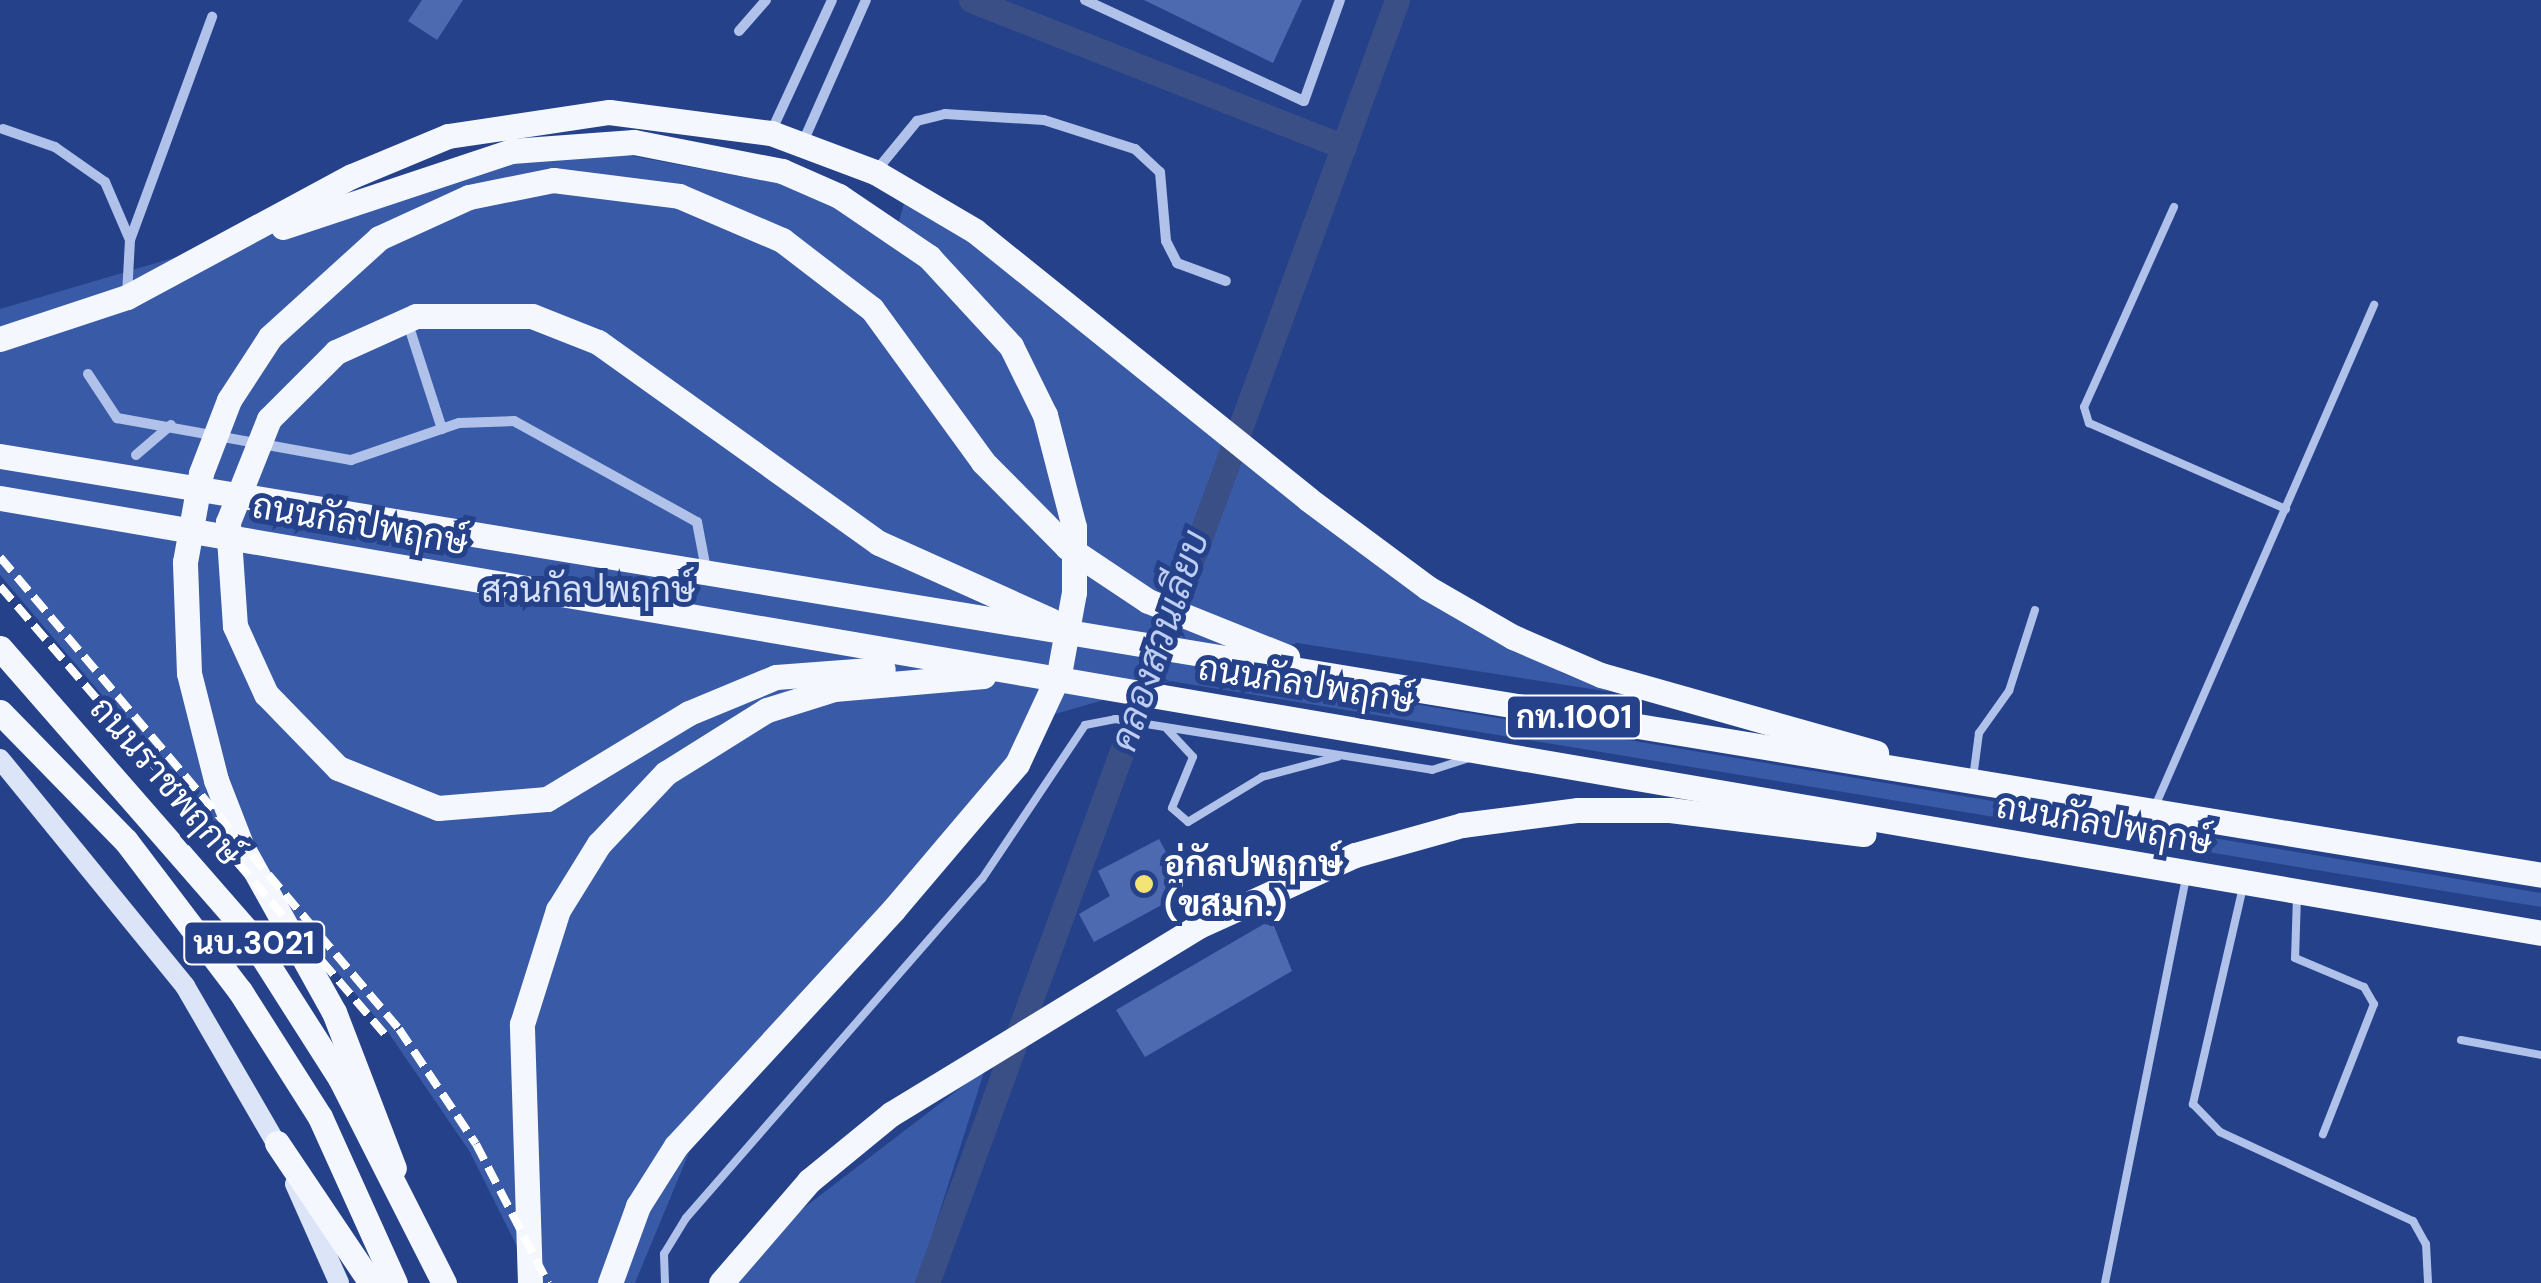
<!DOCTYPE html>
<meta charset="utf-8">
<style>
body{margin:0}
#map{position:relative;width:2541px;height:1283px;overflow:hidden;background:#24418a;font-family:"DM Sans",Sarabun,sans-serif}
div>[style]{position:absolute}
.green>*{inset:0;background:#395aa6}
.canal>*{height:25px;margin:-12.5px;padding:0 12.5px;transform-origin:12.5px;border-radius:12.5px;background:#3a4f85}
.building>*{inset:0;background:#4d6ab1}
.service>*{height:8px;margin:-4px;padding:0 4px;transform-origin:4px;border-radius:4px;background:#b1c2ea}
.minor>*{height:10px;margin:-5px;padding:0 5px;transform-origin:5px;border-radius:5px;background:#b1c2ea}
.secondary>*{height:20px;margin:-10px;padding:0 10px;transform-origin:10px;border-radius:10px;background:#dce4f8}
.primary>*{height:25px;margin:-12.5px;padding:0 12.5px;transform-origin:12.5px;border-radius:12.5px;background:#f5f7fe}
.rail>*{height:8px;margin-top:-4px;transform-origin:0;background:repeating-linear-gradient(90deg,#fff 0 18px,transparent 0 26px)}
.primary-bridge>*{height:25px;margin:-12.5px;padding:0 12.5px;transform-origin:12.5px;border-radius:12.5px;background:#f5f7fe}
.dots>*{width:28px;height:28px;translate:-50% -50%;box-sizing:border-box;border:5px solid #24418a;border-radius:50%}
span{translate:-50% -50%;white-space:nowrap;text-align:center;line-height:1.15;-webkit-text-stroke:10px #24418a;paint-order:stroke}
.shield-label span{padding:2px 8px;background:#24418a;border:2px solid;border-radius:8px;-webkit-text-stroke-width:0}
.shield-label{font-size:32px;color:#fff;font-weight:700}
.street-label{font-size:35px;color:#fff}
.park-label{font-size:35px;color:#d6e0f7}
.poi-label{font-size:35px;color:#fff;font-weight:700}
.left{translate:0 -50%;text-align:left}
.water-label{font-size:38px;color:#bdcdf1;font-style:italic}
</style>
<div id="map">
<div class="green">
<i style="clip-path:polygon(563px 143px,803px 188px,896px 232px,908px 189px,1312px 495px,1562px 673px,1611px 692px,1297px 643px,1211px 670px,2541px 893px,2541px 907px,1170px 681px,1041px 718px,703px 1119px,635px 1283px,535px 1283px,470px 1152px,388px 1032px,0 575px,0 309px)"></i>
<i style="clip-path:polygon(985px 1069px,917px 1283px,733px 1283px,767px 1236px)"></i>
</div>
<div class="canal">
<i style="left:971px;top:0;width:401px;rotate:21.5deg"></i>
<i style="left:927px;top:1283px;width:1366px;rotate:-69.88deg"></i>
</div>
<div class="building">
<i style="clip-path:polygon(422px 0,463px 0,437px 40px,408px 21px)"></i>
<i style="clip-path:polygon(1144px 0,1302px 0,1273px 63px)"></i>
<i style="clip-path:polygon(1159px 839px,1187px 891px,1094px 942px,1079px 914px,1110px 896px,1098px 871px)"></i>
<i style="clip-path:polygon(1264px 924px,1274px 926px,1292px 971px,1145px 1057px,1116px 1010px)"></i>
</div>
<div class="service">
<i style="left:2174px;top:207px;width:219px;rotate:114.2deg"></i>
<i style="left:2084px;top:407px;width:17px;rotate:73deg"></i>
<i style="left:2089px;top:423px;width:215px;rotate:23.6deg"></i>
<i style="left:1167px;top:729px;width:38px;rotate:47deg"></i>
<i style="left:1193px;top:757px;width:55px;rotate:112.4deg"></i>
<i style="left:1172px;top:808px;width:21px;rotate:41deg"></i>
<i style="left:1188px;top:822px;width:87px;rotate:-31.3deg"></i>
<i style="left:1262px;top:777px;width:78px;rotate:-14.9deg"></i>
<i style="left:1973px;top:778px;width:45px;rotate:-82.4deg"></i>
<i style="left:1979px;top:733px;width:52px;rotate:-54.5deg"></i>
<i style="left:2009px;top:691px;width:85px;rotate:-72.2deg"></i>
<i style="left:2156px;top:804px;width:545px;rotate:-66.4deg"></i>
<i style="left:2243px;top:887px;width:223px;rotate:103deg"></i>
<i style="left:2193px;top:1104px;width:39px;rotate:46deg"></i>
<i style="left:2220px;top:1132px;width:213px;rotate:24.8deg"></i>
<i style="left:2413px;top:1221px;width:26px;rotate:61deg"></i>
<i style="left:2426px;top:1244px;width:39px;rotate:87deg"></i>
<i style="left:2297px;top:896px;width:62px;rotate:91.8deg"></i>
<i style="left:2295px;top:958px;width:75px;rotate:22.8deg"></i>
<i style="left:2364px;top:987px;width:20px;rotate:60deg"></i>
<i style="left:2374px;top:1004px;width:140px;rotate:111.4deg"></i>
<i style="left:2461px;top:1040px;width:81px;rotate:10.6deg"></i>
<i style="left:665px;top:1283px;width:29px;rotate:-92deg"></i>
<i style="left:664px;top:1254px;width:42px;rotate:-58.6deg"></i>
<i style="left:686px;top:1218px;width:450px;rotate:-48.9deg"></i>
<i style="left:982px;top:879px;width:185px;rotate:-56.2deg"></i>
<i style="left:1085px;top:725px;width:31px;rotate:-11deg"></i>
<i style="left:1115px;top:719px;width:321px;rotate:9.1deg"></i>
<i style="left:1432px;top:770px;width:39px;rotate:-18deg"></i>
<i style="left:2105px;top:1283px;width:413px;rotate:-78.7deg"></i>
</div>
<div class="minor">
<i style="left:1085px;top:0;width:241px;rotate:24.8deg"></i>
<i style="left:1304px;top:101px;width:107px;rotate:-70.4deg"></i>
<i style="left:739px;top:31px;width:41px;rotate:-48.9deg"></i>
<i style="left:3px;top:129px;width:55px;rotate:19.1deg"></i>
<i style="left:55px;top:147px;width:61px;rotate:35deg"></i>
<i style="left:105px;top:182px;width:63px;rotate:66.7deg"></i>
<i style="left:130px;top:240px;width:56px;rotate:93.1deg"></i>
<i style="left:771px;top:132px;width:145px;rotate:-65.2deg"></i>
<i style="left:803px;top:142px;width:155px;rotate:-66.1deg"></i>
<i style="left:876px;top:171px;width:65px;rotate:-50.6deg"></i>
<i style="left:917px;top:121px;width:29px;rotate:-14deg"></i>
<i style="left:945px;top:114px;width:99px;rotate:3.5deg"></i>
<i style="left:1044px;top:120px;width:96px;rotate:17.7deg"></i>
<i style="left:1135px;top:149px;width:34px;rotate:43deg"></i>
<i style="left:1160px;top:172px;width:69px;rotate:85deg"></i>
<i style="left:1166px;top:241px;width:25px;rotate:63deg"></i>
<i style="left:1177px;top:263px;width:52px;rotate:20.2deg"></i>
<i style="left:130px;top:240px;width:238px;rotate:-69.8deg"></i>
<i style="left:411px;top:333px;width:101px;rotate:72.1deg"></i>
<i style="left:88px;top:374px;width:53px;rotate:56.6deg"></i>
<i style="left:117px;top:418px;width:238px;rotate:10.2deg"></i>
<i style="left:351px;top:460px;width:114px;rotate:-18.9deg"></i>
<i style="left:459px;top:423px;width:55px;rotate:-2.1deg"></i>
<i style="left:514px;top:421px;width:209px;rotate:28.9deg"></i>
<i style="left:697px;top:522px;width:48px;rotate:79.2deg"></i>
<i style="left:136px;top:455px;width:46px;rotate:-40.6deg"></i>
</div>
<div class="secondary">
<i style="left:0;top:759px;width:293px;rotate:50.8deg"></i>
<i style="left:185px;top:986px;width:193px;rotate:59.9deg"></i>
<i style="left:295px;top:1184px;width:108px;rotate:66deg"></i>
</div>
<div class="primary">
<i style="left:553px;top:180px;width:127px;rotate:7.2deg"></i>
<i style="left:679px;top:196px;width:112px;rotate:23.1deg"></i>
<i style="left:782px;top:240px;width:113px;rotate:37.5deg"></i>
<i style="left:872px;top:309px;width:189px;rotate:54deg"></i>
<i style="left:983px;top:462px;width:120px;rotate:45.3deg"></i>
<i style="left:1067px;top:547px;width:97px;rotate:33.7deg"></i>
<i style="left:1148px;top:601px;width:150px;rotate:21.9deg"></i>
<i style="left:283px;top:227px;width:240px;rotate:-18.4deg"></i>
<i style="left:511px;top:151px;width:123px;rotate:-4.2deg"></i>
<i style="left:634px;top:142px;width:151px;rotate:11.1deg"></i>
<i style="left:782px;top:171px;width:62px;rotate:23.7deg"></i>
<i style="left:839px;top:196px;width:109px;rotate:34.1deg"></i>
<i style="left:532px;top:316px;width:71px;rotate:21.5deg"></i>
<i style="left:598px;top:342px;width:345px;rotate:35.6deg"></i>
<i style="left:879px;top:543px;width:188px;rotate:24.2deg"></i>
<i style="left:0;top:339px;width:134px;rotate:-18.3deg"></i>
<i style="left:127px;top:297px;width:255px;rotate:-28.3deg"></i>
<i style="left:352px;top:176px;width:104px;rotate:-22.6deg"></i>
<i style="left:448px;top:136px;width:163px;rotate:-8.5deg"></i>
<i style="left:609px;top:112px;width:163px;rotate:7.4deg"></i>
<i style="left:771px;top:133px;width:111px;rotate:20.6deg"></i>
<i style="left:875px;top:172px;width:116px;rotate:30.5deg"></i>
<i style="left:975px;top:231px;width:427px;rotate:38.8deg"></i>
<i style="left:1308px;top:499px;width:149px;rotate:36.6deg"></i>
<i style="left:1428px;top:588px;width:98px;rotate:30deg"></i>
<i style="left:1513px;top:637px;width:96px;rotate:23.4deg"></i>
<i style="left:1601px;top:675px;width:286px;rotate:15.8deg"></i>
<i style="left:0;top:456px;width:2575px;rotate:9.36deg"></i>
<i style="left:0;top:498px;width:2578px;rotate:9.71deg"></i>
<i style="left:0;top:712px;width:180px;rotate:45.7deg"></i>
<i style="left:126px;top:841px;width:188px;rotate:52.8deg"></i>
<i style="left:240px;top:991px;width:149px;rotate:57.6deg"></i>
<i style="left:320px;top:1117px;width:182px;rotate:65.7deg"></i>
<i style="left:216px;top:780px;width:72px;rotate:68.8deg"></i>
<i style="left:242px;top:847px;width:189px;rotate:60.9deg"></i>
<i style="left:334px;top:1012px;width:167px;rotate:69deg"></i>
<i style="left:438px;top:808px;width:109px;rotate:-4.7deg"></i>
<i style="left:547px;top:799px;width:166px;rotate:-31.2deg"></i>
<i style="left:689px;top:713px;width:94px;rotate:-22.5deg"></i>
<i style="left:776px;top:677px;width:107px;rotate:-4.3deg"></i>
<i style="left:277px;top:1143px;width:169px;rotate:56.1deg"></i>
<i style="left:530px;top:1283px;width:259px;rotate:-91.8deg"></i>
<i style="left:522px;top:1024px;width:120px;rotate:-72.5deg"></i>
<i style="left:558px;top:910px;width:78px;rotate:-58.2deg"></i>
<i style="left:599px;top:844px;width:98px;rotate:-46.7deg"></i>
<i style="left:666px;top:773px;width:119px;rotate:-32deg"></i>
<i style="left:767px;top:710px;width:70px;rotate:-17.4deg"></i>
<i style="left:834px;top:689px;width:150px;rotate:-5deg"></i>
<i style="left:610px;top:1283px;width:82px;rotate:-70deg"></i>
<i style="left:638px;top:1206px;width:71px;rotate:-57.7deg"></i>
<i style="left:676px;top:1146px;width:321px;rotate:-47.4deg"></i>
<i style="left:721px;top:1283px;width:135px;rotate:-49.2deg"></i>
<i style="left:809px;top:1181px;width:106px;rotate:-39.3deg"></i>
<i style="left:891px;top:1114px;width:361px;rotate:-31.4deg"></i>
<i style="left:1199px;top:926px;width:171px;rotate:-24.5deg"></i>
<i style="left:1355px;top:855px;width:111px;rotate:-15.7deg"></i>
<i style="left:1462px;top:825px;width:117px;rotate:-7.4deg"></i>
<i style="left:1578px;top:810px;width:92px"></i>
<i style="left:1670px;top:810px;width:195px;rotate:7.1deg"></i>
</div>
<div class="rail">
<i style="left:0;top:557px;width:618px;rotate:49.79deg"></i>
<i style="left:399px;top:1029px;width:138px;rotate:56.2deg"></i>
<i style="left:476px;top:1144px;width:157px;rotate:62.6deg"></i>
<i style="left:0;top:586px;width:596px;rotate:49.36deg"></i>
</div>
<div class="primary-bridge">
<i style="left:0;top:648px;width:373px;rotate:48.9deg"></i>
<i style="left:245px;top:929px;width:177px;rotate:57.5deg"></i>
<i style="left:340px;top:1078px;width:230px;rotate:63.1deg"></i>
<i style="left:216px;top:780px;width:110px;rotate:-104.2deg"></i>
<i style="left:189px;top:673px;width:111px;rotate:-92.1deg"></i>
<i style="left:185px;top:562px;width:90px;rotate:-79.8deg"></i>
<i style="left:201px;top:473px;width:78px;rotate:-69deg"></i>
<i style="left:229px;top:400px;width:75px;rotate:-56.9deg"></i>
<i style="left:270px;top:337px;width:147px;rotate:-42.2deg"></i>
<i style="left:379px;top:238px;width:99px;rotate:-24.5deg"></i>
<i style="left:469px;top:197px;width:86px;rotate:-11.4deg"></i>
<i style="left:438px;top:808px;width:108px;rotate:-158.2deg"></i>
<i style="left:338px;top:768px;width:103px;rotate:-134.2deg"></i>
<i style="left:266px;top:694px;width:75px;rotate:-114.5deg"></i>
<i style="left:235px;top:626px;width:104px;rotate:-93.9deg"></i>
<i style="left:228px;top:522px;width:111px;rotate:-68.3deg"></i>
<i style="left:269px;top:419px;width:95px;rotate:-45deg"></i>
<i style="left:336px;top:352px;width:88px;rotate:-24.2deg"></i>
<i style="left:416px;top:316px;width:116px"></i>
<i style="left:893px;top:910px;width:192px;rotate:-49.7deg"></i>
<i style="left:1017px;top:764px;width:99px;rotate:-65deg"></i>
<i style="left:1059px;top:674px;width:83px;rotate:-79.6deg"></i>
<i style="left:1074px;top:592px;width:65px;rotate:-90deg"></i>
<i style="left:1074px;top:527px;width:116px;rotate:-104.5deg"></i>
<i style="left:1045px;top:415px;width:77px;rotate:-116.2deg"></i>
<i style="left:1011px;top:346px;width:121px;rotate:-132.7deg"></i>
</div>
<div class="dots">
<i style="left:1144px;top:884px;background:#f4e375"></i>
</div>
<div class="shield-label">
<span style="left:1574px;top:717px">กท.1001</span>
<span style="left:254px;top:943px">นบ.3021</span>
</div>
<div class="street-label">
<span style="left:360px;top:524px;rotate:10deg">ถนนกัลปพฤกษ์</span>
<span style="left:1306px;top:684px;rotate:9deg">ถนนกัลปพฤกษ์</span>
<span style="left:166px;top:781px;rotate:49deg">ถนนราชพฤกษ์</span>
<span style="left:2104px;top:824px;rotate:10deg">ถนนกัลปพฤกษ์</span>
</div>
<div class="park-label">
<span style="left:588px;top:590px">สวนกัลปพฤกษ์</span>
</div>
<div class="poi-label">
<span class="left" style="left:1164px;top:884px">อู่กัลปพฤกษ์<br>(ขสมก.)</span>
</div>
<div class="water-label">
<span style="left:1160px;top:641px;rotate:-71deg">คลองสวนเลียบ</span>
</div>
</div>
